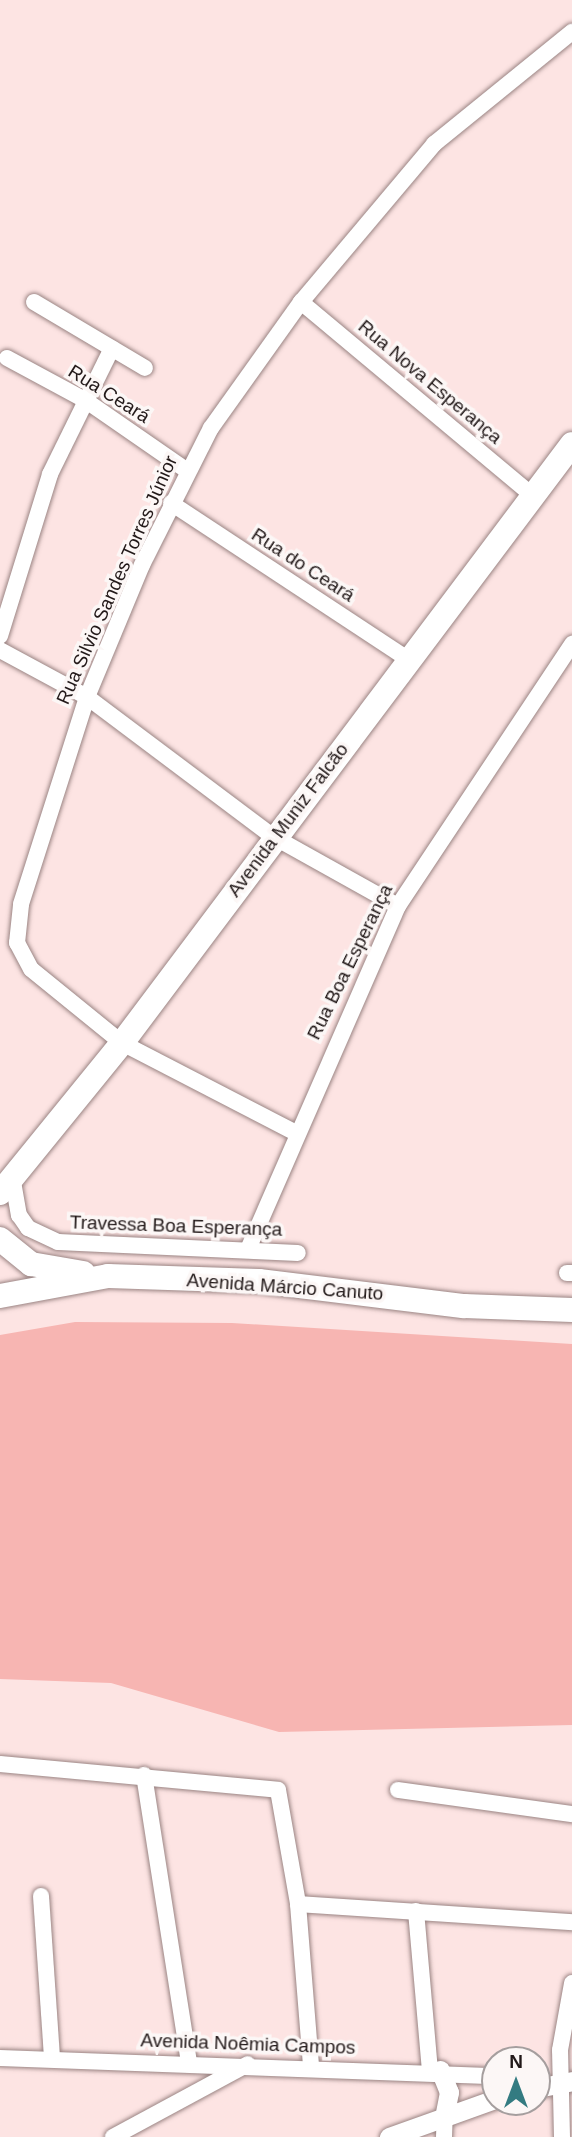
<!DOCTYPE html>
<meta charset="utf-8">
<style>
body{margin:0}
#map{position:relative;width:572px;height:2137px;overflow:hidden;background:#fde4e3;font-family:Arial,sans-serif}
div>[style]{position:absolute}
.green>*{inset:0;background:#f7b5b2}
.roads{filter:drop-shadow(0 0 2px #9a8483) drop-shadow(0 0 2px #9a8483)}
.minor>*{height:16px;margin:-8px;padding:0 8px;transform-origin:8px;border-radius:8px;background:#fff}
.tertiary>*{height:19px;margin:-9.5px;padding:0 9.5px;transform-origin:9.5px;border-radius:9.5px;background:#fff}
.primary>*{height:24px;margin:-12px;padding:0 12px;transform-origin:12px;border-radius:12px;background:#fff}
span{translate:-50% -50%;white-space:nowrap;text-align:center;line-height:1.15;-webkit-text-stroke:7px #fcf7f6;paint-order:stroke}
.street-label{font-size:19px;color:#221919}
.north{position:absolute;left:481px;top:2046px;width:70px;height:70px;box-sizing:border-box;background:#fcf7f6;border:2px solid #a59e9e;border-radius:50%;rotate:0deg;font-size:19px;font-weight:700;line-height:28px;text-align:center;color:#221919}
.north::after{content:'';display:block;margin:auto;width:24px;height:32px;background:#337b81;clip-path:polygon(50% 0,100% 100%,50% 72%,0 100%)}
</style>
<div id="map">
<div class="green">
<i style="clip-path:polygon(75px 1322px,232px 1323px,572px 1344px,572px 1725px,279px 1732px,111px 1683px,0 1679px,0 1335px)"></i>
</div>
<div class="roads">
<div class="minor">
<i style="left:34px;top:302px;width:129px;rotate:30.7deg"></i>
<i style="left:301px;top:302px;width:301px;rotate:39.9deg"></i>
<i style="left:7px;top:358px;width:89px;rotate:28.3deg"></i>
<i style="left:85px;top:400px;width:123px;rotate:34.7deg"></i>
<i style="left:171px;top:503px;width:287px;rotate:33.4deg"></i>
<i style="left:0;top:636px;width:170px;rotate:-72.8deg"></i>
<i style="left:50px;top:474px;width:140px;rotate:-63.8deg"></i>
<i style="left:0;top:650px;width:99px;rotate:28.4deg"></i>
<i style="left:87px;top:697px;width:231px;rotate:36.9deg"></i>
<i style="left:272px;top:836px;width:144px;rotate:29.1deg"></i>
<i style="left:294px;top:1132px;width:194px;rotate:-152.6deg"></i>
<i style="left:122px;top:1043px;width:117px;rotate:-140.9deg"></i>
<i style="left:31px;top:969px;width:30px;rotate:-118deg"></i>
<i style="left:17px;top:943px;width:39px;rotate:-84deg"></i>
<i style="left:21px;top:904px;width:217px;rotate:-72.3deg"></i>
<i style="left:87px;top:697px;width:143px;rotate:-67.4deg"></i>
<i style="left:142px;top:565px;width:153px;rotate:-63.3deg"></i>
<i style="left:211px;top:428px;width:155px;rotate:-54.5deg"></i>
<i style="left:301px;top:302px;width:207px;rotate:-49.9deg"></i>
<i style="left:434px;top:144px;width:178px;rotate:-39.1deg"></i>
<i style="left:12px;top:1176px;width:40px;rotate:80deg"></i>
<i style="left:19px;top:1215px;width:16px;rotate:55deg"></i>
<i style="left:28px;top:1228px;width:33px;rotate:25deg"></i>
<i style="left:58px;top:1242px;width:240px;rotate:2.6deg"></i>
<i style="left:249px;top:1247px;width:372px;rotate:-66.4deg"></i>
<i style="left:398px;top:906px;width:315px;rotate:-56.4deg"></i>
<i style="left:567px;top:1273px;width:5px"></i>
<i style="left:0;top:1764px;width:279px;rotate:5.3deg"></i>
<i style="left:278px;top:1790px;width:116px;rotate:80deg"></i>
<i style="left:298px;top:1904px;width:163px;rotate:85.4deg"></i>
<i style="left:144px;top:1775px;width:291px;rotate:81.1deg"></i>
<i style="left:398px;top:1790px;width:176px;rotate:7.9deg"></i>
<i style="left:41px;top:1896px;width:163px;rotate:86.1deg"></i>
<i style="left:298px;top:1904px;width:275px;rotate:3.8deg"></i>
<i style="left:416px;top:1911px;width:160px;rotate:85deg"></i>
<i style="left:0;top:2058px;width:495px;rotate:2.1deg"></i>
<i style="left:113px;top:2137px;width:153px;rotate:-28.4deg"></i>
<i style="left:444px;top:2137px;width:25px;rotate:-88deg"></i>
<i style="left:562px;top:2137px;width:87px;rotate:-91.3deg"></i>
<i style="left:560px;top:2050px;width:68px;rotate:-79.8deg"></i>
</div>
<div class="tertiary">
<i style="left:440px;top:2070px;width:24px;rotate:68deg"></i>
<i style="left:449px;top:2092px;width:20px;rotate:101deg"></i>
<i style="left:537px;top:2088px;width:36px;rotate:-11deg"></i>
<i style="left:389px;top:2137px;width:113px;rotate:-19.7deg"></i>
</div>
<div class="primary">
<i style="left:0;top:1193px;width:193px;rotate:-50.9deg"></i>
<i style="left:122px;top:1043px;width:749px;rotate:-53.08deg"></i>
<i style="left:0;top:1239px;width:40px;rotate:39deg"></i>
<i style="left:31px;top:1264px;width:53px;rotate:9.8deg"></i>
<i style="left:0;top:1296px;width:110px;rotate:-10.5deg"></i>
<i style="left:108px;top:1276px;width:151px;rotate:1.9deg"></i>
<i style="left:259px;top:1281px;width:207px;rotate:7deg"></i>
<i style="left:464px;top:1306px;width:108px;rotate:2.1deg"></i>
</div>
</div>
<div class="street-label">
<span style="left:430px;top:382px;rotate:40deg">Rua Nova Esperança</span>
<span style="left:109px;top:394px;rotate:32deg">Rua Ceará</span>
<span style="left:303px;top:565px;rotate:33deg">Rua do Ceará</span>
<span style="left:117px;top:580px;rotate:-66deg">Rua Silvio Sandes Torres Júnior</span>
<span style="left:288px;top:820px;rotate:-53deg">Avenida Muniz Falcão</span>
<span style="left:350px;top:962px;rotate:-64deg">Rua Boa Esperança</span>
<span style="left:176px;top:1226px;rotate:2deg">Travessa Boa Esperança</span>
<span style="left:285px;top:1287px;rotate:4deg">Avenida Márcio Canuto</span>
<span style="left:248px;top:2044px;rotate:2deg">Avenida Noêmia Campos</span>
</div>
<div class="north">N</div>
</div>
